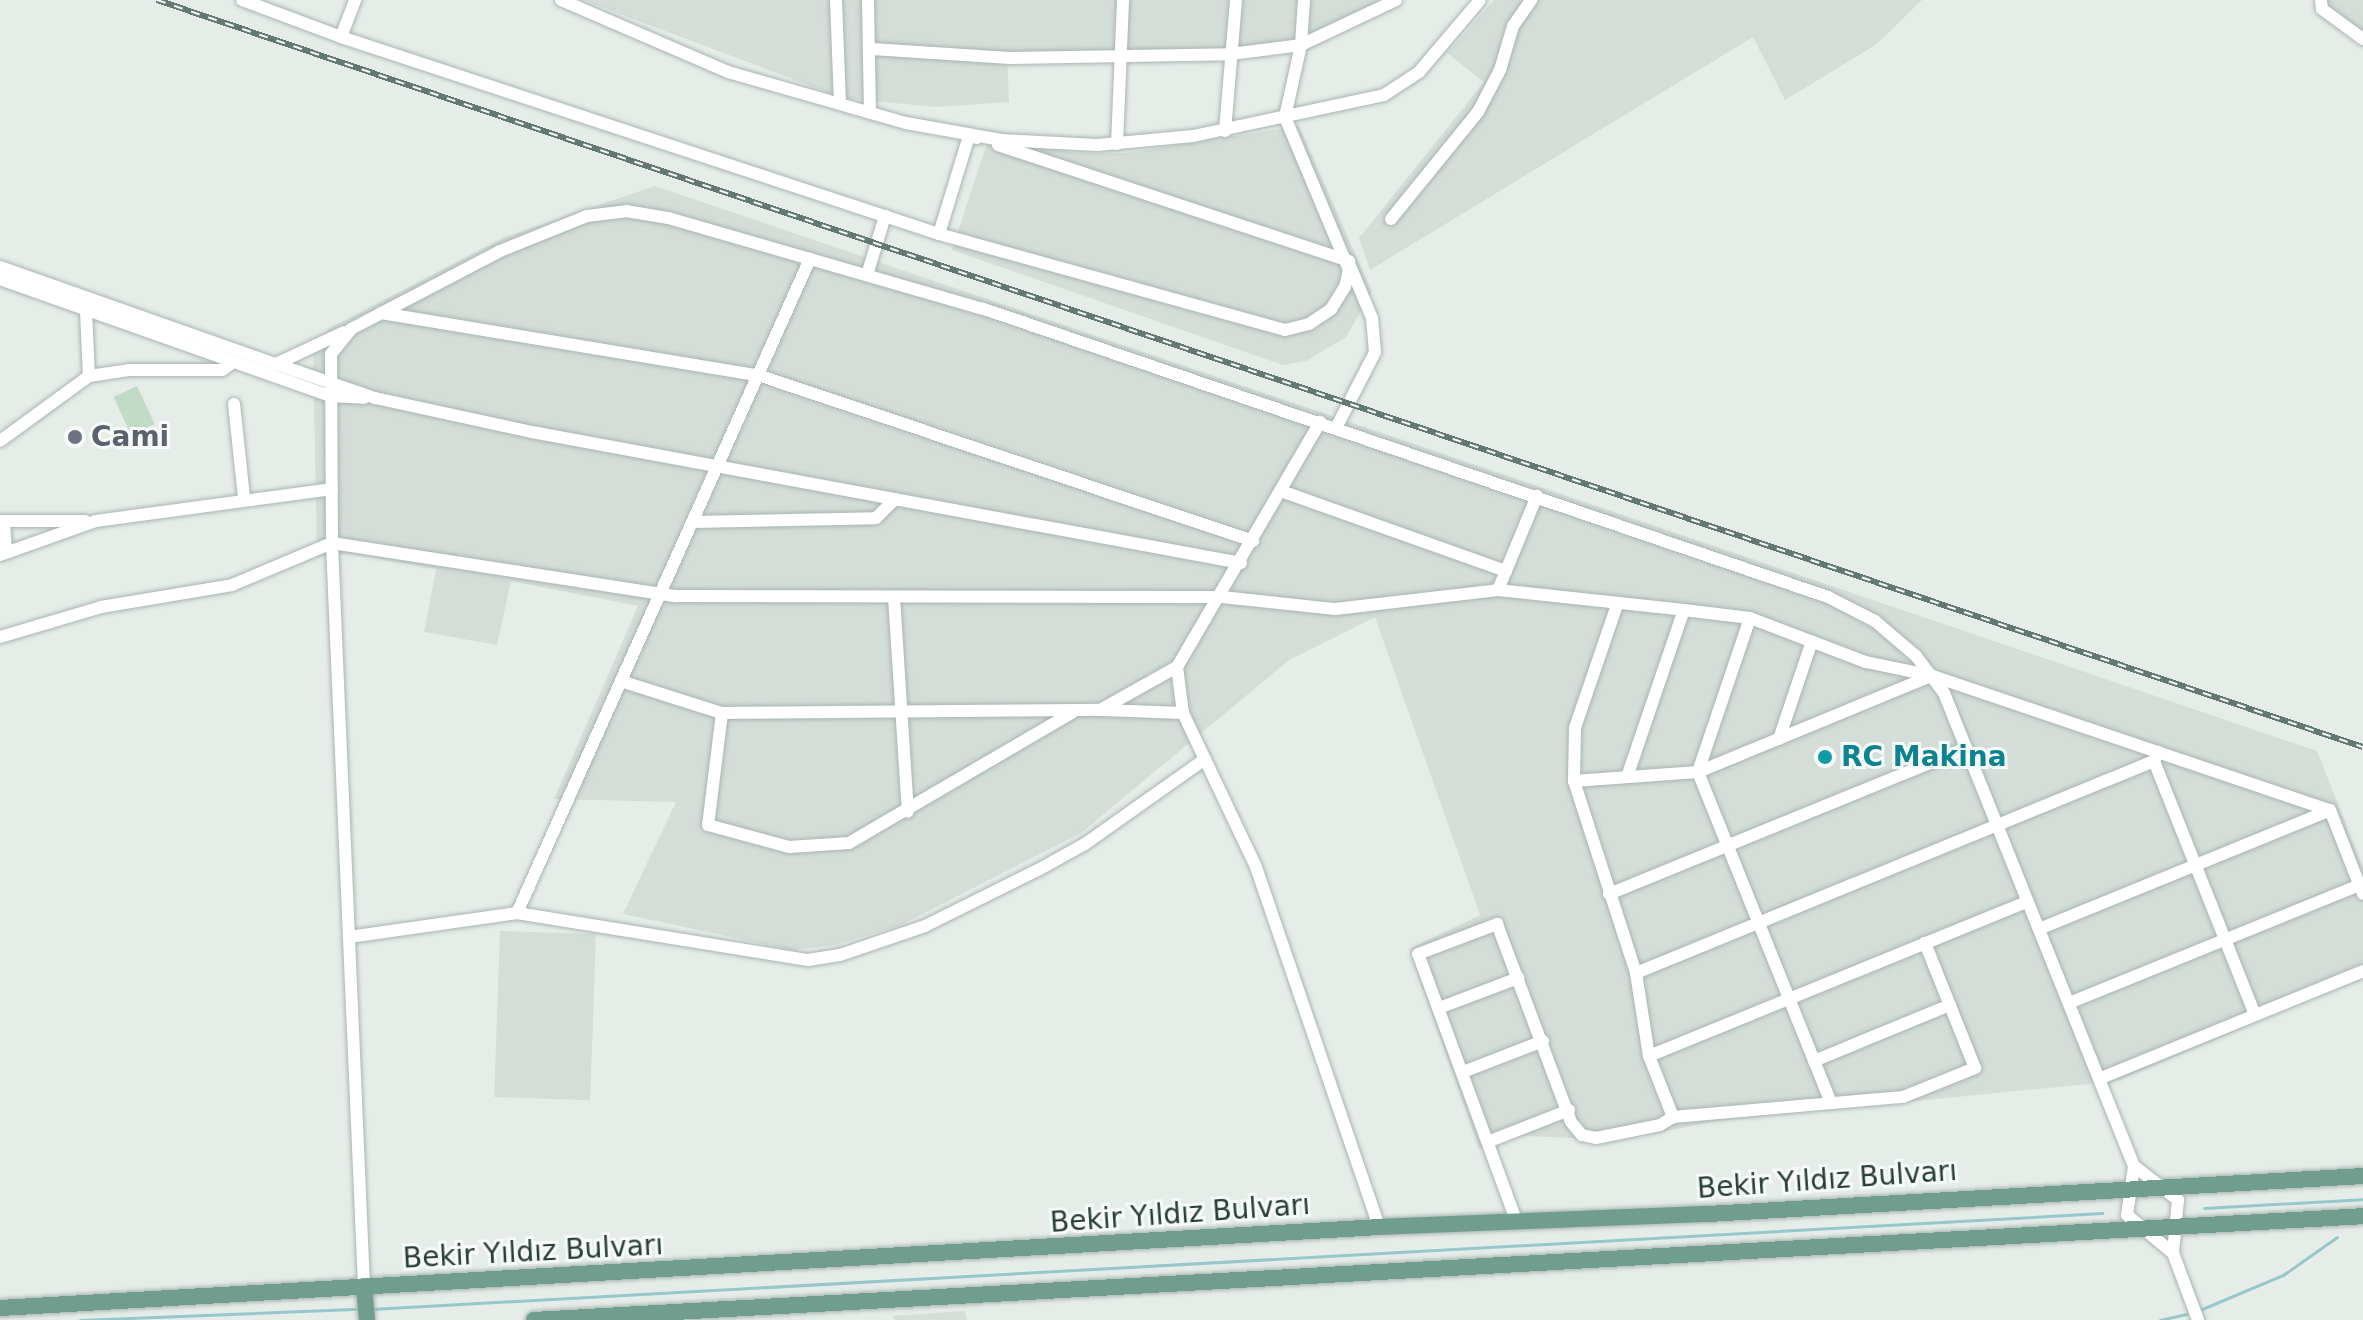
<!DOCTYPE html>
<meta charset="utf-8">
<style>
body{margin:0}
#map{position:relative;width:2363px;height:1320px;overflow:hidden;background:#e6ede9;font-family:"DejaVu Sans",sans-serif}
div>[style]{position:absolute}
.built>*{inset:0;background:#d4ddd8;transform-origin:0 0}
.green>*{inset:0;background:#c2dbc6;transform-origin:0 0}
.stream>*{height:3px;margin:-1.5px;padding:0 1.5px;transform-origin:1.5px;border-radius:1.5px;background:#95c7cb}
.roads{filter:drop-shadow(0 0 2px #a9b5af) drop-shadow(0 0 2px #a9b5af)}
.minor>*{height:12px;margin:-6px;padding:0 6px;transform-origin:6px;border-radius:6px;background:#fff}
.major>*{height:16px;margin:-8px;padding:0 8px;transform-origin:8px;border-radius:8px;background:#709d8e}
.rail>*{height:6px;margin-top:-3px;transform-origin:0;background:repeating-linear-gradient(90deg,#f6faf8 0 9px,#627870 0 18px);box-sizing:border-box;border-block:2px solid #627870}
.dots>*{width:22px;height:22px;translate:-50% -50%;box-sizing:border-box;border:4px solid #f6faf8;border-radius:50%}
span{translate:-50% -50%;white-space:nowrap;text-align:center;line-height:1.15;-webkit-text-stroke:6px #f6faf8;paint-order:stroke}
.worship-label{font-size:28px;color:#5b616d;font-weight:700}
.left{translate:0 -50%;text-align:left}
.culture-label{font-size:28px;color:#0d838f;font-weight:700}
.street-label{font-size:28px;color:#273d35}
</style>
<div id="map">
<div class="built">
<i style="clip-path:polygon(583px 0,1399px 0,1309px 50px,1007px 55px,1009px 102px,936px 107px,843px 98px)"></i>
<i style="clip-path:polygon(1494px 0,1922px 0,1877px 44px,1785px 100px,1753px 37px,1370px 270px,1359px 238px,1484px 82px,1447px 53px)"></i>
<i style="clip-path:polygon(2320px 0,2363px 0,2363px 32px)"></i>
<i style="clip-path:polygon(1299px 126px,1372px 292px,1346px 337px,1306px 361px,1283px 365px,952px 250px,988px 140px,1077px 153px,1126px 153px)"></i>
<i style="clip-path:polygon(655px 186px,2317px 751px,2363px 868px,2363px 977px,2118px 1081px,1716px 1121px,1620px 1140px,1521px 1136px,1479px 1149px,1409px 949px,1480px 915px,1375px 617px,1289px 660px,1081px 833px,901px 925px,836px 945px,792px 950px,623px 914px,676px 802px,554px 799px,638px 606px,511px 581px,497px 645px,424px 632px,436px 569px,350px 554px,317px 557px,313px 351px,328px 329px,505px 237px)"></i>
<i style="left:500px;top:931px;width:96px;height:166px;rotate:2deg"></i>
<i style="clip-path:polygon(965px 1311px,967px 1320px,895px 1320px,893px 1316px)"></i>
</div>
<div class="green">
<i style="left:137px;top:386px;width:42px;height:26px;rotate:65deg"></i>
</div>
<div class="stream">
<i style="left:2204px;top:1208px;width:159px;rotate:-3.2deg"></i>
<i style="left:371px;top:1309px;width:1734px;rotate:-3.17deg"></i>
<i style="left:2202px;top:1309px;width:88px;rotate:-22.8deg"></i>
<i style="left:2283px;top:1275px;width:66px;rotate:-35.1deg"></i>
<i style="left:80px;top:1320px;width:279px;rotate:-2.3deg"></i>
<i style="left:2160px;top:1320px;width:27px;rotate:-13deg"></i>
</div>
<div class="roads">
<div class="minor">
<i style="left:242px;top:0;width:106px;rotate:20.5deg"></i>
<i style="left:341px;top:37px;width:630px;rotate:18.23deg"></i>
<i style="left:939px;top:234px;width:359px;rotate:15.5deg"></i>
<i style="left:1285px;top:330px;width:25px;rotate:-14deg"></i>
<i style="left:1309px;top:324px;width:27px;rotate:-34deg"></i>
<i style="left:1331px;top:309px;width:26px;rotate:-58deg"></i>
<i style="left:1345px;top:287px;width:17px;rotate:-77deg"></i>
<i style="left:1349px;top:270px;width:166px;rotate:-112.7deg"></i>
<i style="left:1285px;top:117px;width:74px;rotate:-77.5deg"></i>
<i style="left:1301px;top:45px;width:45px;rotate:-86.2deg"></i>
<i style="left:561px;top:0;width:182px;rotate:23.3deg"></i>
<i style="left:728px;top:72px;width:185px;rotate:16deg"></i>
<i style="left:906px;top:123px;width:97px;rotate:10.1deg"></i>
<i style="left:1001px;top:140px;width:96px;rotate:3deg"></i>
<i style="left:1097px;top:145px;width:96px;rotate:-5.4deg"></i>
<i style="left:1193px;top:136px;width:195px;rotate:-12.1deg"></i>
<i style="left:1384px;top:95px;width:42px;rotate:-33.3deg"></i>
<i style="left:1419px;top:72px;width:94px;rotate:-49.7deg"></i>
<i style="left:836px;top:0;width:104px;rotate:87.8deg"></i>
<i style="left:868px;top:0;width:113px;rotate:89deg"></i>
<i style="left:2321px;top:0;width:9px;rotate:84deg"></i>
<i style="left:2322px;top:9px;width:51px;rotate:36.2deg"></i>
<i style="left:341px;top:37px;width:40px;rotate:-69deg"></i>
<i style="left:872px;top:49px;width:138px;rotate:3.7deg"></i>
<i style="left:1010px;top:58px;width:221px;rotate:-1deg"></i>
<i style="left:1231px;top:54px;width:71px;rotate:-7.3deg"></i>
<i style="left:1301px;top:45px;width:105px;rotate:-25.3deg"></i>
<i style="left:1225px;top:131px;width:131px;rotate:-85.2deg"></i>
<i style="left:1117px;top:144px;width:144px;rotate:-87.6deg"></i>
<i style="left:998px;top:145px;width:370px;rotate:18.3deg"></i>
<i style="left:1391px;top:219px;width:138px;rotate:-50.9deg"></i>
<i style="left:1478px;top:112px;width:47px;rotate:-62.4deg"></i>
<i style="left:1500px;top:70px;width:46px;rotate:-73.5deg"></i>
<i style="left:1513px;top:26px;width:32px;rotate:-55deg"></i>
<i style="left:939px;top:234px;width:102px;rotate:-73deg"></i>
<i style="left:969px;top:136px;width:8px;rotate:14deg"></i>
<i style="left:0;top:267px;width:293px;rotate:19.4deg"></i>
<i style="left:276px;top:364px;width:75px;rotate:-25.2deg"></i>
<i style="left:867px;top:275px;width:62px;rotate:-73deg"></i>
<i style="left:0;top:279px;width:350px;rotate:19.5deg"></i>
<i style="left:330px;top:396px;width:34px;rotate:3deg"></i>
<i style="left:86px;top:311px;width:65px;rotate:87.4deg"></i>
<i style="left:381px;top:313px;width:385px;rotate:9.4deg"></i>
<i style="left:761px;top:376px;width:519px;rotate:18.54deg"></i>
<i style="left:276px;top:364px;width:105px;rotate:19deg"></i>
<i style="left:375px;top:398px;width:161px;rotate:12.2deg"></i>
<i style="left:532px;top:432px;width:721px;rotate:10.47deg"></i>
<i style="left:234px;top:404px;width:95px;rotate:83.9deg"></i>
<i style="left:1336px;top:428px;width:85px;rotate:-62.8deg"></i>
<i style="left:1375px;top:352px;width:34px;rotate:-95deg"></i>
<i style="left:1372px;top:318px;width:56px;rotate:-112.9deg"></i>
<i style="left:0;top:441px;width:110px;rotate:-36.1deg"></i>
<i style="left:89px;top:376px;width:40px;rotate:-8.5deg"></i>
<i style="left:129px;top:370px;width:93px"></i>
<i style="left:222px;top:370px;width:12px;rotate:-35deg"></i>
<i style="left:1281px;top:491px;width:239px;rotate:19.6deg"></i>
<i style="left:0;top:521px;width:85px"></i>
<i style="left:4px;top:522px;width:30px;rotate:86deg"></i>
<i style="left:692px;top:522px;width:184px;rotate:-1.2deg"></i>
<i style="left:876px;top:518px;width:27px;rotate:-45deg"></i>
<i style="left:0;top:555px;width:102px;rotate:-19.5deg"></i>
<i style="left:96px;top:521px;width:238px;rotate:-7.7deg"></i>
<i style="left:1498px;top:590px;width:102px;rotate:-67.5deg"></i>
<i style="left:894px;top:597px;width:215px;rotate:86.3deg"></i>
<i style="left:1617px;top:605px;width:130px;rotate:108.9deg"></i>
<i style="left:1575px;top:728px;width:53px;rotate:91.1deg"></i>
<i style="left:1574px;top:781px;width:202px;rotate:72.1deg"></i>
<i style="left:1636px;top:973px;width:84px;rotate:81.1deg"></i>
<i style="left:1649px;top:1056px;width:66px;rotate:68.5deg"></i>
<i style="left:1750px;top:618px;width:163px;rotate:108.7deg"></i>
<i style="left:1698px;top:772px;width:354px;rotate:68.1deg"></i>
<i style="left:0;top:637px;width:105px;rotate:-16.5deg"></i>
<i style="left:101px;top:607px;width:133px;rotate:-9.5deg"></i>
<i style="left:232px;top:585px;width:108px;rotate:-22.8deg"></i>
<i style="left:332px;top:543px;width:348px;rotate:8.8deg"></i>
<i style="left:676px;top:596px;width:546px;rotate:0.1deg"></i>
<i style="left:1222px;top:597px;width:114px;rotate:6.1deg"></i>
<i style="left:1335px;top:609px;width:164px;rotate:-6.6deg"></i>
<i style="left:1498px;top:590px;width:187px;rotate:6.1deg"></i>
<i style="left:1684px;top:610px;width:66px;rotate:6.9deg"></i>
<i style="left:1750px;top:618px;width:124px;rotate:20.8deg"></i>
<i style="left:1866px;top:662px;width:68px;rotate:11.8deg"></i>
<i style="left:1933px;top:676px;width:419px;rotate:18.7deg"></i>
<i style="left:2330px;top:810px;width:90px;rotate:68.6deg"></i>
<i style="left:1177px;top:667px;width:46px;rotate:82.6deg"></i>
<i style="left:1183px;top:713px;width:170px;rotate:64.6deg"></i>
<i style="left:1256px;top:867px;width:380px;rotate:71.1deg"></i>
<i style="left:624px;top:682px;width:103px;rotate:17.6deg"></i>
<i style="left:722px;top:713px;width:378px;rotate:-0.5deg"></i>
<i style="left:1100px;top:710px;width:88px;rotate:-29.2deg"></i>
<i style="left:1177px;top:667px;width:284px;rotate:-59.7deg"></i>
<i style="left:1103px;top:710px;width:80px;rotate:2.1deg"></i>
<i style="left:722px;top:713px;width:113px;rotate:97.1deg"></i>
<i style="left:708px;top:825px;width:84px;rotate:15.2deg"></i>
<i style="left:789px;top:847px;width:60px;rotate:-3.8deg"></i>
<i style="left:849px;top:843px;width:259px;rotate:-30.3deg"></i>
<i style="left:1779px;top:739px;width:103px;rotate:-71.4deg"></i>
<i style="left:2154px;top:761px;width:273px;rotate:68.3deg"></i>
<i style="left:1627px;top:777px;width:176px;rotate:-71.2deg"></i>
<i style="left:1574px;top:781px;width:124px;rotate:-4.2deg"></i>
<i style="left:1698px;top:772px;width:252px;rotate:-22.4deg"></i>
<i style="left:1609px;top:894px;width:386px;rotate:-22.2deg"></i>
<i style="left:517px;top:913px;width:295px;rotate:9.2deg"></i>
<i style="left:808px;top:960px;width:32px;rotate:-9deg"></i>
<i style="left:840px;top:955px;width:90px;rotate:-18.8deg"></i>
<i style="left:925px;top:926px;width:126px;rotate:-26.4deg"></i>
<i style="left:1038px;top:870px;width:54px;rotate:-29deg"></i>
<i style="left:1085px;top:844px;width:147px;rotate:-35.3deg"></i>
<i style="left:2039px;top:929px;width:314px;rotate:-22.2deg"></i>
<i style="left:349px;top:937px;width:170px;rotate:-8.1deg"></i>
<i style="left:517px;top:913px;width:717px;rotate:-65.87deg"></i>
<i style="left:1636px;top:973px;width:560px;rotate:-22.26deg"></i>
<i style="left:2154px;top:761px;width:10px;rotate:-66deg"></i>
<i style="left:2069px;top:1003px;width:313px;rotate:-22.1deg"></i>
<i style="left:1439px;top:1008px;width:85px;rotate:-20.8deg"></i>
<i style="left:1649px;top:1056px;width:409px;rotate:-22.2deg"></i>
<i style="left:1814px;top:1061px;width:147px;rotate:-22.4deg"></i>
<i style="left:1463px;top:1072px;width:86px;rotate:-21.2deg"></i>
<i style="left:2101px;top:1078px;width:283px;rotate:-22.2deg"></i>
<i style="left:1490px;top:1141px;width:85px;rotate:-21.4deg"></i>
<i style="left:2134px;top:1166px;width:56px;rotate:37.7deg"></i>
<i style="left:2178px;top:1200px;width:53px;rotate:95.4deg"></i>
<i style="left:2173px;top:1253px;width:72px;rotate:69.5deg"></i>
<i style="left:1516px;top:1220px;width:283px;rotate:-110.2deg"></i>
<i style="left:1418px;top:954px;width:85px;rotate:-20.8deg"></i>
<i style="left:1497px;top:924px;width:211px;rotate:69.5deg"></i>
<i style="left:1571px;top:1122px;width:17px;rotate:50deg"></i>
<i style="left:1582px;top:1135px;width:14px;rotate:12deg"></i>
<i style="left:1596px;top:1138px;width:65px;rotate:-11.5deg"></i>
<i style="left:1660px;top:1125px;width:15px;rotate:-32deg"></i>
<i style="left:1673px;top:1117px;width:231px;rotate:-5deg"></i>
<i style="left:1903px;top:1097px;width:78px;rotate:-21.9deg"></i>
<i style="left:1975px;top:1068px;width:135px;rotate:-111.8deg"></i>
<i style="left:364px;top:1286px;width:744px;rotate:-92.47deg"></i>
<i style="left:332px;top:543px;width:189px;rotate:-90.3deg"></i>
<i style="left:331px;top:354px;width:32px;rotate:-51deg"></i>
<i style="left:351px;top:329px;width:168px;rotate:-27.6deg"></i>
<i style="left:500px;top:251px;width:94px;rotate:-21.9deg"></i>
<i style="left:587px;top:216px;width:39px;rotate:-7deg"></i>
<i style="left:626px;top:211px;width:43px;rotate:9.5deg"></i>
<i style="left:668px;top:218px;width:329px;rotate:16.1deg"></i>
<i style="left:984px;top:309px;width:892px;rotate:18.84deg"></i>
<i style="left:1828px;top:597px;width:53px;rotate:27.1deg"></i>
<i style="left:1875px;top:621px;width:54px;rotate:40.5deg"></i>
<i style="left:1916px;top:656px;width:46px;rotate:52.9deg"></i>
<i style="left:1944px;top:693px;width:510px;rotate:68.12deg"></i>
<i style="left:2134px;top:1166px;width:49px;rotate:98.1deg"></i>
<i style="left:2127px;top:1215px;width:60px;rotate:39.6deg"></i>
</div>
<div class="major">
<i style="left:364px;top:1286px;width:34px;rotate:85deg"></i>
<i style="left:0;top:1308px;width:1381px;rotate:-3.36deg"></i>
<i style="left:1379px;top:1227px;width:329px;rotate:-2.3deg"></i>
<i style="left:1708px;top:1214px;width:656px;rotate:-3.32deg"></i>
<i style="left:534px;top:1320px;width:1832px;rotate:-3.25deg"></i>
</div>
</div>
<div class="rail">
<i style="left:157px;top:0;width:2329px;rotate:18.71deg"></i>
</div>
<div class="dots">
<i style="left:75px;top:437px;background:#6b7280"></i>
<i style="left:1825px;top:757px;background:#0f9aa8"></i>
</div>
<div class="worship-label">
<span class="left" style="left:91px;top:437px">Cami</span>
</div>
<div class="culture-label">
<span class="left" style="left:1841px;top:757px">RC Makina</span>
</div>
<div class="street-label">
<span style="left:1827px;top:1180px;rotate:-4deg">Bekir Yıldız Bulvarı</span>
<span style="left:1180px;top:1214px;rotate:-4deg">Bekir Yıldız Bulvarı</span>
<span style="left:533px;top:1252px;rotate:-3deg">Bekir Yıldız Bulvarı</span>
</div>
</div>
